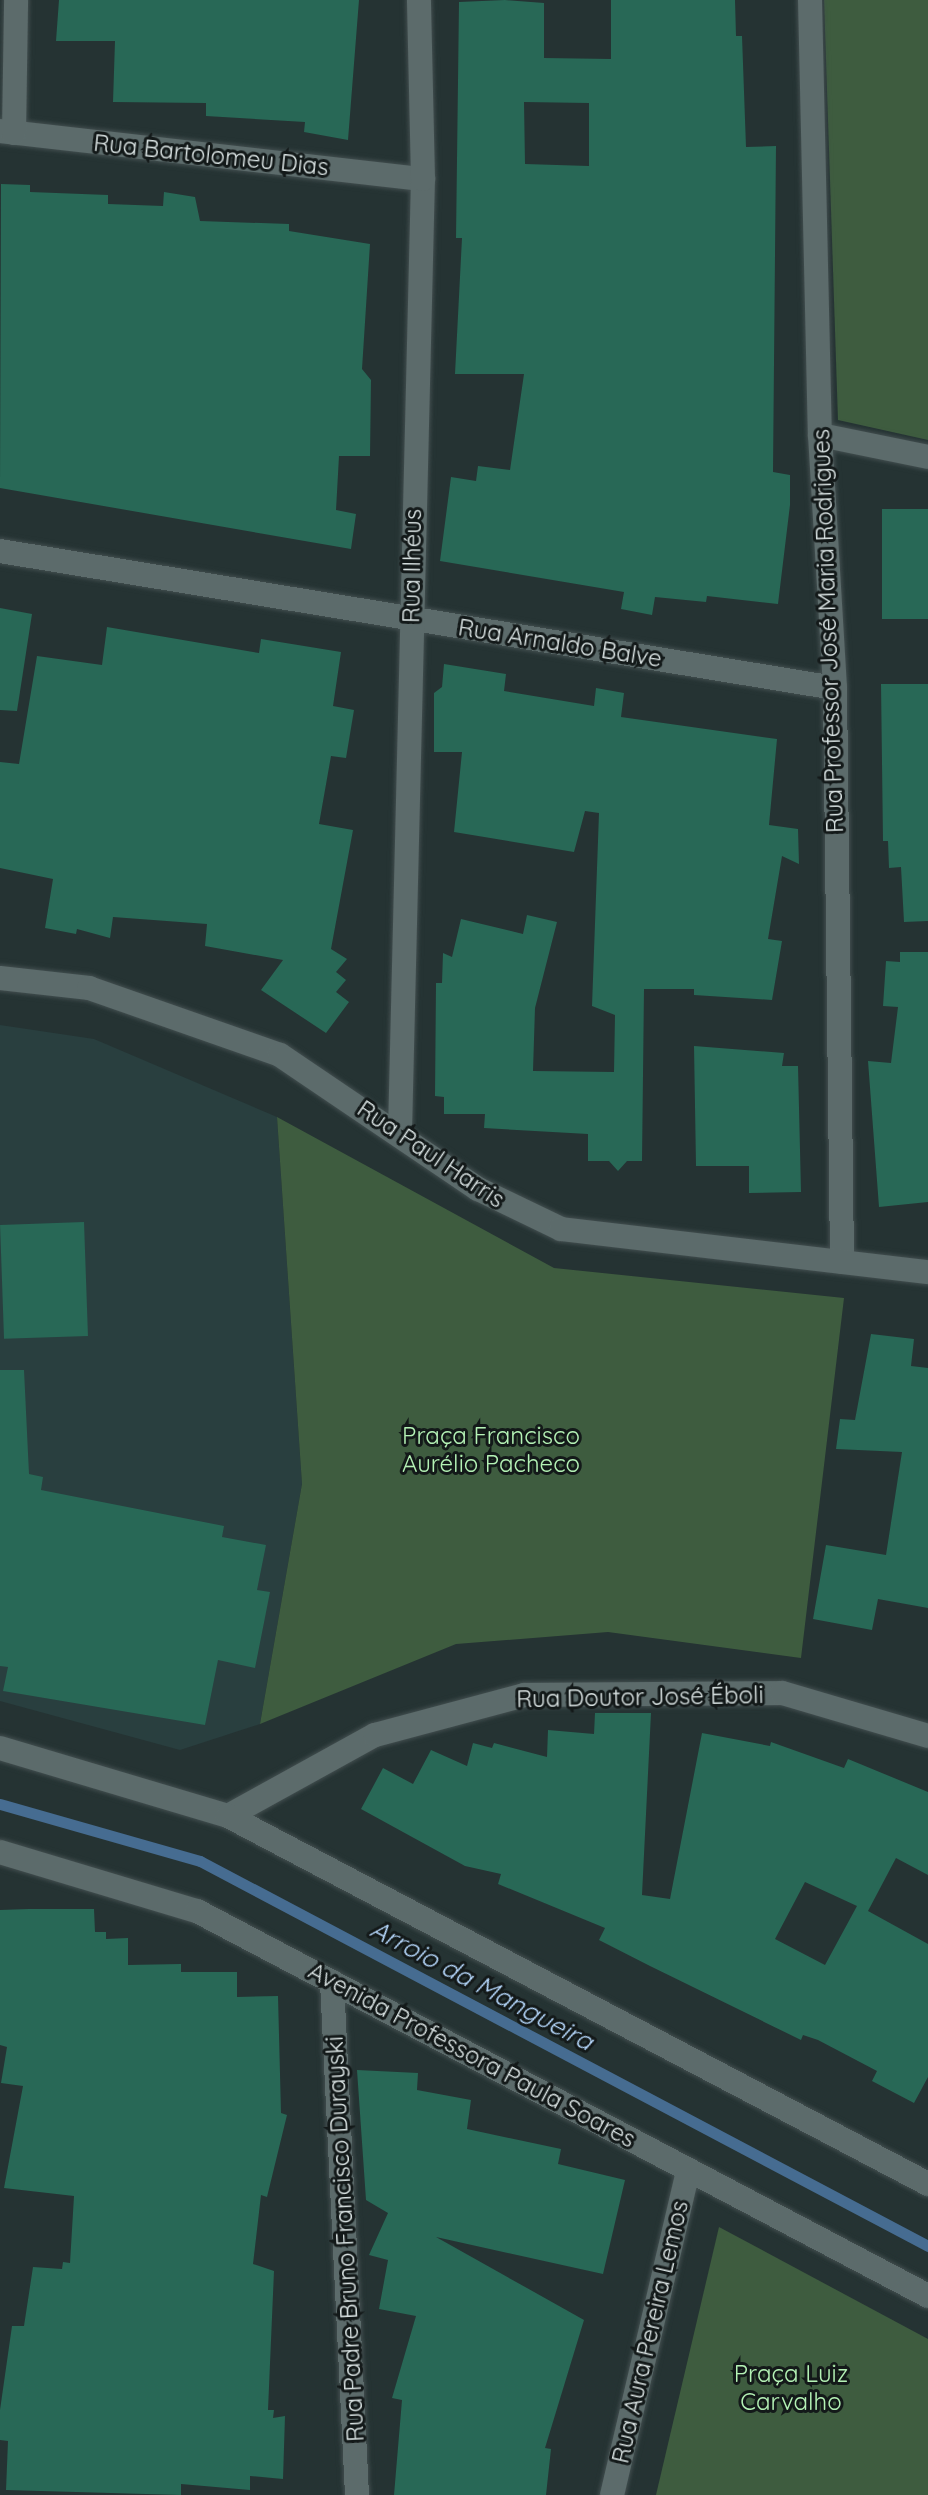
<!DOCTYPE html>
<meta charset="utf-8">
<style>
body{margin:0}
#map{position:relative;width:928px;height:2495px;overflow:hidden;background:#253333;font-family:Quicksand,sans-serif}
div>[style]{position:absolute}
.built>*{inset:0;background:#293f3f}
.green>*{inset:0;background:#3e5c3f}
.stream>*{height:11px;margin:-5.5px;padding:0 5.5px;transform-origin:5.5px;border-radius:5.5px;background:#466c91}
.building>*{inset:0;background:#286856;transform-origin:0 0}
.roads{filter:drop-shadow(0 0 2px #424e4f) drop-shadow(0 0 2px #424e4f)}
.street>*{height:24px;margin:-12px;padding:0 12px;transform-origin:12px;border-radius:12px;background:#5c6b6b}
.secondary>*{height:24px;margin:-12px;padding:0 12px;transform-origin:12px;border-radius:12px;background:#5c6b6b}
span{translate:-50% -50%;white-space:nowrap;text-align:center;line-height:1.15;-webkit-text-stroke:6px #131919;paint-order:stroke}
.street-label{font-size:24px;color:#d9e2e2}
.park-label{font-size:24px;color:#b4f2b5}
.water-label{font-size:26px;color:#b5d7fb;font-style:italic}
</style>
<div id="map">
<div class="built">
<i style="clip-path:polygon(0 1025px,94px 1039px,277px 1117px,302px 1484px,260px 1724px,180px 1750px,0 1701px)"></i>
</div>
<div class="green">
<i style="clip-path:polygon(824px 0,928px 0,928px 440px,838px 420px)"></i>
<i style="clip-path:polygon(277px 1117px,554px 1268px,844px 1298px,801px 1658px,608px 1632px,456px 1644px,260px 1724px,302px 1484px)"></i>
<i style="clip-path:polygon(719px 2227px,928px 2339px,928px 2495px,656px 2495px)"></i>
</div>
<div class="stream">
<i style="left:0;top:1804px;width:208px;rotate:15.9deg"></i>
<i style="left:200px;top:1861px;width:824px;rotate:27.87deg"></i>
</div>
<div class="building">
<i style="clip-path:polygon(59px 0,359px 0,348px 140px,304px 132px,305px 122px,206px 116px,206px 103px,113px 102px,115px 41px,56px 41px)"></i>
<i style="clip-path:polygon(evenodd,505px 0,544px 3px,544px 58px,611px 59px,611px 0,735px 0,736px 36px,742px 36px,746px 147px,776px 146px,773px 472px,790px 475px,790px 505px,778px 604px,707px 596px,706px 602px,655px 597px,652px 615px,621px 609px,624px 592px,440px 561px,451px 477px,476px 481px,478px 466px,510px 470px,524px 374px,455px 374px,462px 238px,456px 238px,459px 2px,505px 0,524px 102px,589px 103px,589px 166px,525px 164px,524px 102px)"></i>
<i style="clip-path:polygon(1px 184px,30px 185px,30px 192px,108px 195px,108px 204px,163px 206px,164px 192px,195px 197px,200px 221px,289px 224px,289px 231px,370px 244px,362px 369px,371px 380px,370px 456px,339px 456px,336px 510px,356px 514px,351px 549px,0 488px)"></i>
<i style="left:882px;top:509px;width:46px;height:110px"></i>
<i style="clip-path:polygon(0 608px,32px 614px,17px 711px,0 710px)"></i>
<i style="clip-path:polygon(107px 627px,259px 653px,261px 639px,341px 652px,333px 706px,354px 710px,346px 758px,331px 756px,319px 824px,353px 830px,331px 949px,347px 959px,336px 972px,346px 980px,336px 992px,349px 1002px,326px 1033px,261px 990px,283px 960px,205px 946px,207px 924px,113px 917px,110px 938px,77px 929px,76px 934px,45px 928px,53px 879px,0 868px,0 762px,19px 764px,37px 656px,102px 665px)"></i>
<i style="clip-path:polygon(444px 664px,506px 674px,504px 691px,594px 706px,596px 688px,624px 693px,621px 717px,777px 739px,769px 825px,798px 829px,799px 864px,782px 856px,768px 939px,782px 941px,772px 1000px,694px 995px,694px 989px,644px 989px,642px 1161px,627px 1161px,618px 1171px,609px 1161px,588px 1161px,588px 1134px,484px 1128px,485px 1114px,444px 1114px,444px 1097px,435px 1096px,436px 983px,442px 983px,443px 953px,452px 957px,461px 919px,523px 934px,527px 915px,557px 922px,535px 1008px,533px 1071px,614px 1072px,615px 1015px,592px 1006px,599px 813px,585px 811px,574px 852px,454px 832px,462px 752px,434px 752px,434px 693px,442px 687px)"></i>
<i style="clip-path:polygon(881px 684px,928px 684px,928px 921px,904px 922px,901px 867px,889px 868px,888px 841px,883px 841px)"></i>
<i style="clip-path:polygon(900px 952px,928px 952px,928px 1202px,879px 1207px,868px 1061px,891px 1063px,898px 1007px,883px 1006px,886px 961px,900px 962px)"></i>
<i style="clip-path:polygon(694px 1046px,784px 1053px,782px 1066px,798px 1066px,801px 1192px,749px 1193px,749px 1166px,696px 1166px)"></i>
<i style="left:84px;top:1222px;width:114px;height:84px;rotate:88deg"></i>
<i style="clip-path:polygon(871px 1334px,914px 1339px,911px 1366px,928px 1368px,928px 1608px,878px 1599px,872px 1630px,813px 1619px,826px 1545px,886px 1555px,902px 1452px,836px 1449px,840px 1419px,855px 1420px)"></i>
<i style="clip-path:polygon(0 1370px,24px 1370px,29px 1474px,43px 1477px,41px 1490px,224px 1526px,222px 1537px,266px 1545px,257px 1590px,270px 1592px,255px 1668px,218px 1660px,205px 1725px,3px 1691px,8px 1667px,0 1666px)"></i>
<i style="clip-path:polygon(evenodd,595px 1713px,651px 1713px,642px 1895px,670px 1899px,702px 1733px,770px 1746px,771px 1742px,844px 1768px,848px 1759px,928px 1792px,928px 1875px,896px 1858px,868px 1911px,928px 1944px,928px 2077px,914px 2103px,872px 2081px,877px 2071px,818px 2040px,803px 2035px,801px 2040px,650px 1966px,599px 1940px,605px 1928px,498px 1884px,501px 1874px,465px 1866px,361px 1809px,383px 1768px,413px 1784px,431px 1750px,467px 1766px,473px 1743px,492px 1748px,494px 1743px,547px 1757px,548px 1730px,594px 1734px,595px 1713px,805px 1882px,857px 1906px,825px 1965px,775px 1939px,805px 1882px)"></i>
<i style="clip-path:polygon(29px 1909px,94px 1909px,95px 1932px,106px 1932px,106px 1939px,128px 1938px,128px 1965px,181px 1964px,181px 1972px,237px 1972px,237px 1997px,278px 1996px,281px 2113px,287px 2115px,267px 2197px,261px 2195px,253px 2264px,274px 2271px,268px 2410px,274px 2410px,273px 2418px,285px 2416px,283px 2479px,250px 2476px,250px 2490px,181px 2484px,181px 2495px,6px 2490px,8px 2441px,0 2440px,0 2410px,12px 2326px,24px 2326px,33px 2267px,62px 2269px,63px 2262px,70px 2263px,74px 2196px,4px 2188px,23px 2086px,1px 2083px,7px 2047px,0 2045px,0 1910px)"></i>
<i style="clip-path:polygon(357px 2070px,418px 2073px,417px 2090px,471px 2100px,467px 2129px,561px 2149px,558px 2164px,625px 2180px,603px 2274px,436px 2237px,584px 2320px,545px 2448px,551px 2449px,546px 2495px,394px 2495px,402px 2400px,392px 2398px,416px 2316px,379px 2309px,388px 2260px,369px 2255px,388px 2213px,366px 2200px)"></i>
</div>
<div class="roads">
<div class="street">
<i style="left:810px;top:0;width:435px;rotate:88.7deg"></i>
<i style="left:820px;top:435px;width:253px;rotate:86.6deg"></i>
<i style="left:835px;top:688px;width:574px;rotate:89.3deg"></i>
<i style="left:0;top:131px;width:426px;rotate:6.5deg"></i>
<i style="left:14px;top:133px;width:133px;rotate:-89.1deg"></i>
<i style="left:820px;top:435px;width:110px;rotate:11.5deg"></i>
<i style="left:0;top:551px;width:846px;rotate:9.32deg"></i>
<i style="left:400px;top:1132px;width:953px;rotate:-88.62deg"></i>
<i style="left:423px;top:179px;width:179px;rotate:-91.3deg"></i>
<i style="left:228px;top:1816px;width:168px;rotate:-28.9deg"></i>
<i style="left:375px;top:1735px;width:154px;rotate:-15deg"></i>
<i style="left:524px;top:1695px;width:258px;rotate:-0.4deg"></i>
<i style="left:782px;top:1693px;width:152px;rotate:16.4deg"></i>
<i style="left:332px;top:1982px;width:514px;rotate:87.21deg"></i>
<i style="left:612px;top:2495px;width:334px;rotate:-76.8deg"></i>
</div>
<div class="secondary">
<i style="left:0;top:978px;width:90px;rotate:6.4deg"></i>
<i style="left:89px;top:988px;width:202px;rotate:19.3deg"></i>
<i style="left:280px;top:1055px;width:239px;rotate:34.1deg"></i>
<i style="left:478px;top:1189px;width:92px;rotate:25.7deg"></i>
<i style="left:561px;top:1229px;width:370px;rotate:6.7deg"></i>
<i style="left:0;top:1748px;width:238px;rotate:16.6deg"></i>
<i style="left:228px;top:1816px;width:791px;rotate:27.73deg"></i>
<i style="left:0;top:1852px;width:206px;rotate:16.7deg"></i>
<i style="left:197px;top:1911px;width:826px;rotate:27.77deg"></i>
</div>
</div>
<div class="street-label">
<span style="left:211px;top:155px;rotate:6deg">Rua Bartolomeu Dias</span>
<span style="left:412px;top:566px;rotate:-89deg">Rua Ilhéus</span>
<span style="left:828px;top:631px;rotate:-92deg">Rua Professor José Maria Rodrigues</span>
<span style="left:560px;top:643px;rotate:9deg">Rua Arnaldo Balve</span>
<span style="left:431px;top:1154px;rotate:34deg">Rua Paul Harris</span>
<span style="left:640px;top:1697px;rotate:-1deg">Rua Doutor José Éboli</span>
<span style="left:472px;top:2055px;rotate:28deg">Avenida Professora Paula Soares</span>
<span style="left:345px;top:2239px;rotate:-93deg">Rua Padre Bruno Francisco Durayski</span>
<span style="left:650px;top:2332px;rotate:-77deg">Rua Aura Pereira Lemos</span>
</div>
<div class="park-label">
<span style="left:491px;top:1450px">Praça Francisco<br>Aurélio Pacheco</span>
<span style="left:791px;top:2388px">Praça Luiz<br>Carvalho</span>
</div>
<div class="water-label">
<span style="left:482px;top:1985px;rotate:28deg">Arroio da Mangueira</span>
</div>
</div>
